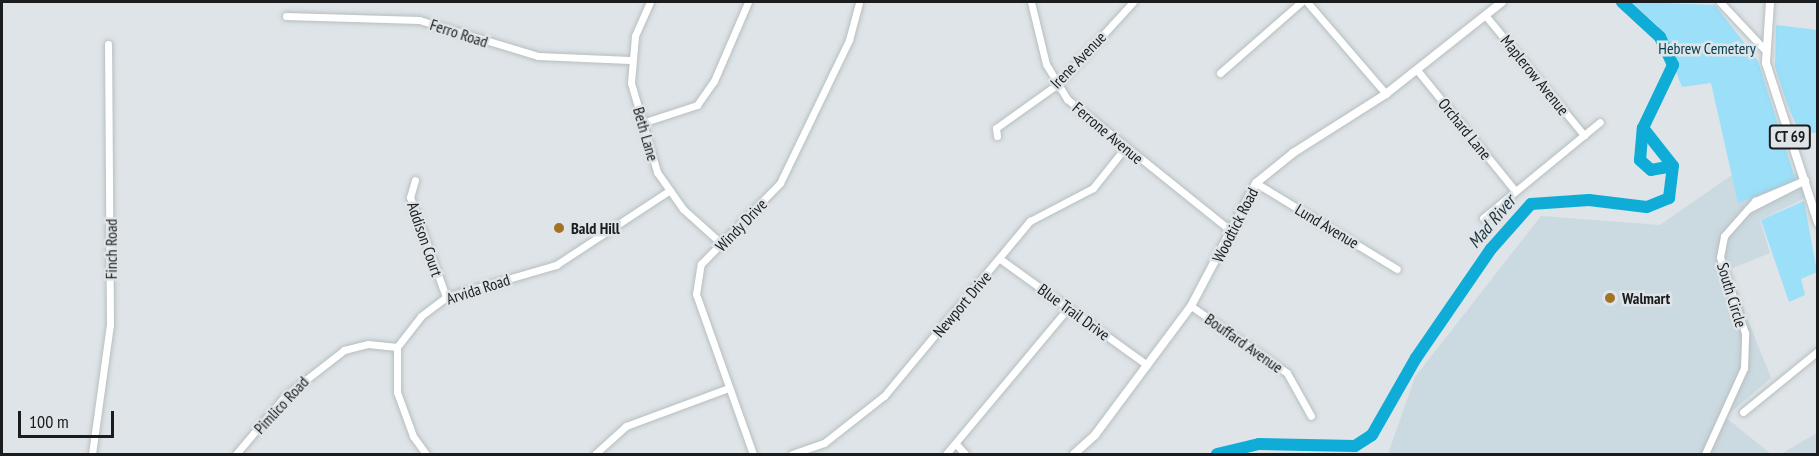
<!DOCTYPE html>
<style>
body{margin:0}
#map{position:relative;width:1819px;height:456px;overflow:hidden;background:#dee4e7;font-family:"PT Sans Narrow",sans-serif}
div>[style]{position:absolute}
.built>*{inset:0;background:#cbd9e0}
.green>*{inset:0;background:#9bdff9}
.river>*{height:12px;margin:-6px;padding:0 6px;transform-origin:6px;border-radius:6px;background:#0facd7}
.roads{filter:drop-shadow(0 0 2px #b7bec0) drop-shadow(0 0 2px #b7bec0)}
.minor>*{height:7px;margin:-3.5px;padding:0 3.5px;transform-origin:3.5px;border-radius:3.5px;background:#fff}
.major>*{height:8px;margin:-4px;padding:0 4px;transform-origin:4px;border-radius:4px;background:#fff}
.dots>*{width:16px;height:16px;translate:-50% -50%;box-sizing:border-box;border:3px solid #dee4e7;border-radius:50%}
span{translate:-50% -50%;white-space:nowrap;text-align:center;line-height:1.15;-webkit-text-stroke:5px #dee4e7;paint-order:stroke}
.shield-label span{padding:2px 4px;background:#dee4e7;border:2px solid;border-radius:4px;-webkit-text-stroke-width:0}
.shield-label{font-size:15px;color:#1a1c1d;font-weight:700}
.street-label{font-size:16px;color:#1a1c1d}
.park-label{font-size:16px;color:#044052}
.poi-label{font-size:16px;color:#1a1c1d;font-weight:700}
.left{translate:0 -50%;text-align:left}
.water-label{font-size:18px;color:#1f353d;font-style:italic}
.frame{position:absolute;inset:0;border:3px solid #1a1c1d;pointer-events:none}
.scale{position:absolute;left:18px;top:411px;width:96px;height:27px;box-sizing:border-box;border:3px solid #1a1c1d;border-top:0;padding-left:8px;font-size:18px;line-height:21px;white-space:nowrap;color:#1a1c1d;-webkit-text-stroke:4px #dee4e7;paint-order:stroke}
</style>
<div id="map">
<div class="built">
<i style="clip-path:polygon(1798px 172px,1805px 198px,1760px 220px,1770px 253px,1728px 270px,1771px 378px,1725px 417px,1771px 454px,1388px 454px,1415px 377px,1541px 216px,1660px 225px,1732px 175px,1743px 200px)"></i>
<i style="clip-path:polygon(1817px 433px,1817px 454px,1781px 454px)"></i>
</div>
<div class="green">
<i style="clip-path:polygon(1631px 2px,1715px 5px,1758px 61px,1796px 181px,1738px 203px,1711px 83px,1682px 87px,1658px 26px)"></i>
<i style="clip-path:polygon(1776px 25px,1817px 30px,1817px 133px,1799px 132px,1787px 103px,1775px 67px)"></i>
<i style="clip-path:polygon(1804px 201px,1817px 272px,1801px 279px,1805px 295px,1789px 302px,1761px 220px)"></i>
</div>
<div class="river">
<i style="left:1643px;top:128px;width:48px;rotate:51.7deg"></i>
<i style="left:1217px;top:454px;width:43px;rotate:-13.4deg"></i>
<i style="left:1259px;top:444px;width:96px;rotate:1.2deg"></i>
<i style="left:1355px;top:446px;width:20px;rotate:-33deg"></i>
<i style="left:1372px;top:435px;width:89px;rotate:-60.3deg"></i>
<i style="left:1416px;top:358px;width:132px;rotate:-55.5deg"></i>
<i style="left:1491px;top:249px;width:60px;rotate:-48.4deg"></i>
<i style="left:1531px;top:204px;width:58px;rotate:-3.9deg"></i>
<i style="left:1589px;top:200px;width:58px;rotate:6.9deg"></i>
<i style="left:1647px;top:207px;width:24px;rotate:-22deg"></i>
<i style="left:1669px;top:198px;width:32px;rotate:-83deg"></i>
<i style="left:1673px;top:166px;width:22px;rotate:170deg"></i>
<i style="left:1651px;top:170px;width:15px;rotate:-138deg"></i>
<i style="left:1640px;top:160px;width:32px;rotate:-85deg"></i>
<i style="left:1643px;top:128px;width:70px;rotate:-64.5deg"></i>
<i style="left:1673px;top:65px;width:31px;rotate:-115deg"></i>
<i style="left:1660px;top:37px;width:52px;rotate:-137.4deg"></i>
</div>
<div class="roads">
<div class="minor">
<i style="left:650px;top:2px;width:37px;rotate:114deg"></i>
<i style="left:635px;top:36px;width:47px;rotate:94.9deg"></i>
<i style="left:631px;top:83px;width:93px;rotate:73.7deg"></i>
<i style="left:657px;top:172px;width:45px;rotate:54.9deg"></i>
<i style="left:683px;top:209px;width:54px;rotate:42deg"></i>
<i style="left:1031px;top:2px;width:64px;rotate:76.4deg"></i>
<i style="left:1046px;top:64px;width:41px;rotate:59deg"></i>
<i style="left:1067px;top:99px;width:211px;rotate:38.8deg"></i>
<i style="left:1307px;top:2px;width:121px;rotate:49.3deg"></i>
<i style="left:1720px;top:2px;width:66px;rotate:46.8deg"></i>
<i style="left:1485px;top:15px;width:156px;rotate:50.5deg"></i>
<i style="left:286px;top:16px;width:133px;rotate:1.7deg"></i>
<i style="left:419px;top:20px;width:124px;rotate:16.8deg"></i>
<i style="left:538px;top:56px;width:92px;rotate:2.5deg"></i>
<i style="left:1417px;top:70px;width:152px;rotate:50.9deg"></i>
<i style="left:1220px;top:73px;width:108px;rotate:-41.2deg"></i>
<i style="left:642px;top:123px;width:58px;rotate:-18.1deg"></i>
<i style="left:697px;top:105px;width:29px;rotate:-55deg"></i>
<i style="left:714px;top:81px;width:86px;rotate:-66.7deg"></i>
<i style="left:997px;top:136px;width:8px;rotate:-97deg"></i>
<i style="left:996px;top:128px;width:76px;rotate:-35.4deg"></i>
<i style="left:1058px;top:84px;width:111px;rotate:-47.6deg"></i>
<i style="left:415px;top:180px;width:18px;rotate:106deg"></i>
<i style="left:410px;top:197px;width:106px;rotate:70.2deg"></i>
<i style="left:1256px;top:183px;width:165px;rotate:31.4deg"></i>
<i style="left:1748px;top:209px;width:64px;rotate:-27deg"></i>
<i style="left:1483px;top:218px;width:151px;rotate:-39.4deg"></i>
<i style="left:1000px;top:259px;width:181px;rotate:35.8deg"></i>
<i style="left:1191px;top:306px;width:117px;rotate:34.9deg"></i>
<i style="left:1287px;top:373px;width:49px;rotate:60.8deg"></i>
<i style="left:1743px;top:412px;width:97px;rotate:-39.1deg"></i>
<i style="left:957px;top:445px;width:12px;rotate:48deg"></i>
<i style="left:92px;top:454px;width:130px;rotate:-82.1deg"></i>
<i style="left:110px;top:325px;width:281px;rotate:-90.4deg"></i>
<i style="left:236px;top:454px;width:76px;rotate:-49.8deg"></i>
<i style="left:285px;top:396px;width:75px;rotate:-37.9deg"></i>
<i style="left:344px;top:350px;width:25px;rotate:-14deg"></i>
<i style="left:368px;top:344px;width:29px;rotate:6deg"></i>
<i style="left:426px;top:454px;width:22px;rotate:-126deg"></i>
<i style="left:413px;top:436px;width:47px;rotate:-110deg"></i>
<i style="left:397px;top:392px;width:45px;rotate:-90deg"></i>
<i style="left:397px;top:347px;width:39px;rotate:-52deg"></i>
<i style="left:421px;top:316px;width:31px;rotate:-37deg"></i>
<i style="left:446px;top:297px;width:115px;rotate:-16.2deg"></i>
<i style="left:556px;top:265px;width:136px;rotate:-33.3deg"></i>
<i style="left:595px;top:454px;width:42px;rotate:-42.1deg"></i>
<i style="left:626px;top:426px;width:110px;rotate:-20.3deg"></i>
<i style="left:753px;top:454px;width:170px;rotate:-109.6deg"></i>
<i style="left:696px;top:294px;width:30px;rotate:-81deg"></i>
<i style="left:701px;top:264px;width:113px;rotate:-45.7deg"></i>
<i style="left:780px;top:183px;width:159px;rotate:-64.2deg"></i>
<i style="left:849px;top:40px;width:39px;rotate:-75deg"></i>
<i style="left:792px;top:454px;width:34px;rotate:-19deg"></i>
<i style="left:824px;top:443px;width:76px;rotate:-38.1deg"></i>
<i style="left:884px;top:396px;width:228px;rotate:-50.2deg"></i>
<i style="left:1030px;top:221px;width:71px;rotate:-27.6deg"></i>
<i style="left:1093px;top:188px;width:50px;rotate:-51.5deg"></i>
<i style="left:946px;top:454px;width:190px;rotate:-50.1deg"></i>
<i style="left:1705px;top:454px;width:94px;rotate:-65.6deg"></i>
<i style="left:1744px;top:368px;width:35px;rotate:-88deg"></i>
<i style="left:1745px;top:333px;width:80px;rotate:-108.2deg"></i>
<i style="left:1720px;top:257px;width:21px;rotate:-79deg"></i>
<i style="left:1724px;top:236px;width:47px;rotate:-48.5deg"></i>
<i style="left:1755px;top:201px;width:54px;rotate:-22.8deg"></i>
</div>
<div class="major">
<i style="left:1770px;top:2px;width:61px;rotate:93.8deg"></i>
<i style="left:1766px;top:63px;width:168px;rotate:72deg"></i>
<i style="left:1074px;top:454px;width:28px;rotate:-42deg"></i>
<i style="left:1095px;top:435px;width:161px;rotate:-53.3deg"></i>
<i style="left:1191px;top:306px;width:139px;rotate:-62.1deg"></i>
<i style="left:1256px;top:183px;width:48px;rotate:-39deg"></i>
<i style="left:1293px;top:153px;width:110px;rotate:-32.4deg"></i>
<i style="left:1386px;top:94px;width:148px;rotate:-38.4deg"></i>
</div>
</div>
<div class="dots">
<i style="left:559px;top:228px;background:#a27226"></i>
<i style="left:1610px;top:298px;background:#a27226"></i>
</div>
<div class="shield-label">
<span style="left:1790px;top:137px">CT 69</span>
</div>
<div class="street-label">
<span style="left:459px;top:33px;rotate:18deg">Ferro Road</span>
<span style="left:1078px;top:60px;rotate:-46deg">Irene Avenue</span>
<span style="left:1535px;top:75px;rotate:51deg">Maplerow Avenue</span>
<span style="left:1465px;top:129px;rotate:51deg">Orchard Lane</span>
<span style="left:1108px;top:133px;rotate:40deg">Ferrone Avenue</span>
<span style="left:646px;top:134px;rotate:74deg">Beth Lane</span>
<span style="left:741px;top:225px;rotate:-46deg">Windy Drive</span>
<span style="left:1235px;top:225px;rotate:-63deg">Woodtick Road</span>
<span style="left:1327px;top:226px;rotate:31deg">Lund Avenue</span>
<span style="left:425px;top:239px;rotate:71deg">Addison Court</span>
<span style="left:111px;top:249px;rotate:-90deg">Finch Road</span>
<span style="left:478px;top:289px;rotate:-18deg">Arvida Road</span>
<span style="left:1732px;top:295px;rotate:73deg">South Circle</span>
<span style="left:962px;top:304px;rotate:-50deg">Newport Drive</span>
<span style="left:1074px;top:312px;rotate:36deg">Blue Trail Drive</span>
<span style="left:1244px;top:343px;rotate:35deg">Bouffard Avenue</span>
<span style="left:281px;top:405px;rotate:-47deg">Pimlico Road</span>
</div>
<div class="park-label">
<span style="left:1707px;top:48px">Hebrew Cemetery</span>
</div>
<div class="poi-label">
<span class="left" style="left:571px;top:228px">Bald Hill</span>
<span class="left" style="left:1622px;top:298px">Walmart</span>
</div>
<div class="water-label">
<span style="left:1492px;top:222px;rotate:-50deg">Mad River</span>
</div>
<div class="frame"></div>
<div class="scale">100 m</div>
</div>
